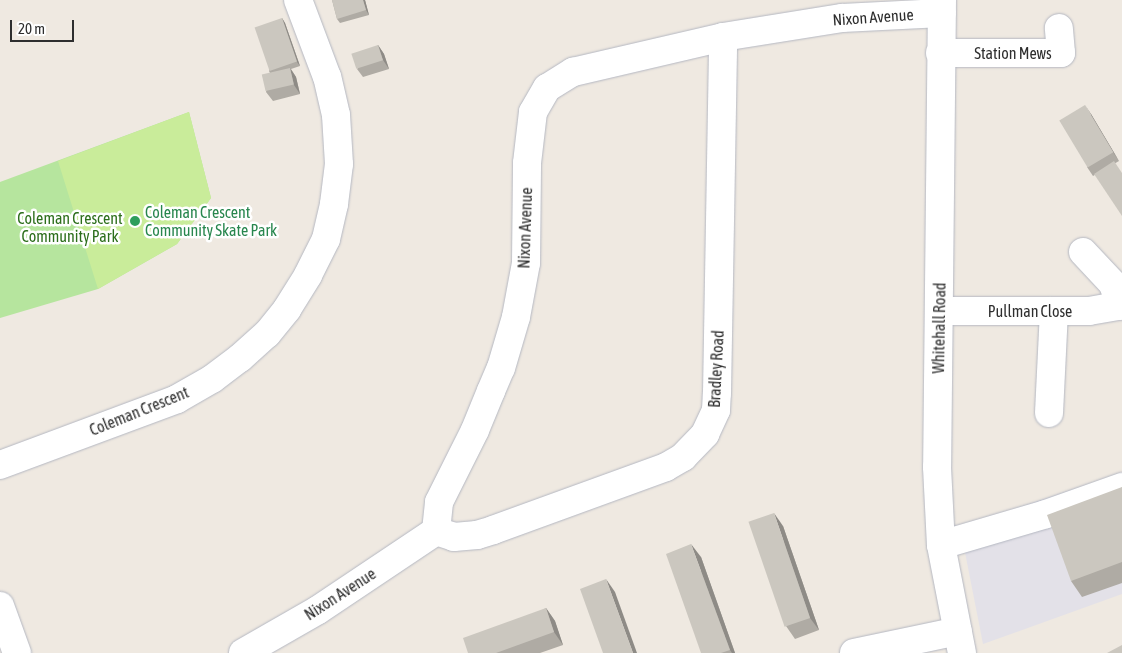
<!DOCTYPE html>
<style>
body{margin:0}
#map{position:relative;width:1122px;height:653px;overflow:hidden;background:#efe9e1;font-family:"Asap Condensed",sans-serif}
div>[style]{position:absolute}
.industrial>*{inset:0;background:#e3e1e8}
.green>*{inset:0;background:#b6e59e}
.pitch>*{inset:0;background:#c9ec9a}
.roads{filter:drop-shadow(0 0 1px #b4b7c1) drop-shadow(0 0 1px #b4b7c1)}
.minor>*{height:28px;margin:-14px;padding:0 14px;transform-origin:14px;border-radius:14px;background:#fff}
.wall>*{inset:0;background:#afaba4}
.shaded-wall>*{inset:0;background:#8e8b86}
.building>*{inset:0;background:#cbc7bf;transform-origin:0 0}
.dots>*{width:14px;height:14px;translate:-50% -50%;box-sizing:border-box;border:2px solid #fff;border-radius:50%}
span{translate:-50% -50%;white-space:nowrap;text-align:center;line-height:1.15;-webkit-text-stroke:5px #fff;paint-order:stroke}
.street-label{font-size:16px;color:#2e2e2e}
.leisure-label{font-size:16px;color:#27864d}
.left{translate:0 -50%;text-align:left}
.park-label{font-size:16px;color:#2c6e1b}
.scale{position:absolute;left:10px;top:20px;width:64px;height:22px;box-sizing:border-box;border:2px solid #2e2e2e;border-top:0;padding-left:6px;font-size:15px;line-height:18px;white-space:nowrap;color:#2e2e2e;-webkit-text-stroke:4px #fff;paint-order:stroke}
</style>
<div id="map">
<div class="industrial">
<i style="clip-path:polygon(1122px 473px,1122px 594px,983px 644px,960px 527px)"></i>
</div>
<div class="green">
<i style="clip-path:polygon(189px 112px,211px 198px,177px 244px,98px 289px,0 318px,0 182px)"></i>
</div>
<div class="pitch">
<i style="clip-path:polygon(189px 112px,211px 198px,177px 244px,98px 289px,58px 161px)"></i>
</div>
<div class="roads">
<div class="minor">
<i style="left:942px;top:0;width:467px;rotate:90.6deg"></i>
<i style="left:937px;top:467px;width:78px;rotate:87.1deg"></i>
<i style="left:941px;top:545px;width:110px;rotate:79deg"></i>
<i style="left:940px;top:53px;width:121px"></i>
<i style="left:1061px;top:53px;width:25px;rotate:-95deg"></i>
<i style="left:1083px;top:252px;width:44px;rotate:46.8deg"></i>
<i style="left:1113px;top:284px;width:23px;rotate:72deg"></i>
<i style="left:939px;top:311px;width:150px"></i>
<i style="left:1089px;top:311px;width:34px;rotate:-10deg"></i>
<i style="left:1049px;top:413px;width:102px;rotate:-87.2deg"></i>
<i style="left:0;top:465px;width:189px;rotate:-20.4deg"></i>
<i style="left:177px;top:399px;width:40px;rotate:-29.7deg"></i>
<i style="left:212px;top:379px;width:35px;rotate:-37deg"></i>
<i style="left:240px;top:358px;width:36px;rotate:-42deg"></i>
<i style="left:267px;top:334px;width:32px;rotate:-51deg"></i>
<i style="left:287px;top:309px;width:40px;rotate:-58deg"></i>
<i style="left:308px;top:275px;width:40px;rotate:-63.4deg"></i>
<i style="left:326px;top:239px;width:36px;rotate:-77deg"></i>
<i style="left:334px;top:204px;width:40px;rotate:-82.9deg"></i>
<i style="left:339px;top:164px;width:49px;rotate:-93.5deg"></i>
<i style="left:336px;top:115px;width:39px;rotate:-103deg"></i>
<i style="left:327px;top:77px;width:82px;rotate:-110.6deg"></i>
<i style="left:436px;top:531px;width:29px;rotate:-84deg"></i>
<i style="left:439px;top:502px;width:80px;rotate:-63.4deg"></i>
<i style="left:475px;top:430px;width:42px;rotate:-67.7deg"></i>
<i style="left:491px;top:391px;width:25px;rotate:-67deg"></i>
<i style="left:501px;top:368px;width:53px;rotate:-73.6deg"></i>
<i style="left:516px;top:317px;width:55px;rotate:-79.5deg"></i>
<i style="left:526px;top:263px;width:100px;rotate:-89.4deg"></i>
<i style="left:527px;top:163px;width:51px;rotate:-83.3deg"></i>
<i style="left:533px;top:112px;width:28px;rotate:-60deg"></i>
<i style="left:547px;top:88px;width:31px;rotate:-32deg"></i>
<i style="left:573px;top:72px;width:154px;rotate:-13.1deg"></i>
<i style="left:723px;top:37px;width:121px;rotate:-9.1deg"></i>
<i style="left:842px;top:18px;width:100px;rotate:-2.9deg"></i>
<i style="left:436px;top:531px;width:19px;rotate:18deg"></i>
<i style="left:454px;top:537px;width:23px;rotate:-5deg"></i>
<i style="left:477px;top:535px;width:17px;rotate:-17deg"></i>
<i style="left:493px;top:530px;width:184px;rotate:-20deg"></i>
<i style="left:666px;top:467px;width:20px;rotate:-30deg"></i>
<i style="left:683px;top:457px;width:32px;rotate:-46deg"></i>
<i style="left:705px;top:434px;width:26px;rotate:-65deg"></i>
<i style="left:716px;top:410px;width:17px;rotate:-87deg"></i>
<i style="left:717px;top:393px;width:356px;rotate:-89deg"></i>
<i style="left:941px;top:545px;width:109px;rotate:-16.4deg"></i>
<i style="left:1046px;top:514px;width:81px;rotate:-19.6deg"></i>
<i style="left:0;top:606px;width:50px;rotate:70.1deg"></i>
<i style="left:243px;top:653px;width:86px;rotate:-29.8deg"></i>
<i style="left:318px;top:610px;width:142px;rotate:-33.8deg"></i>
<i style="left:854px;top:653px;width:106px;rotate:-11.9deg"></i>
</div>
</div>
<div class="wall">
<i style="clip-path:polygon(332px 0,365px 0,369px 15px,340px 23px,337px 19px)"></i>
<i style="clip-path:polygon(282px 18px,285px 23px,300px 66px,291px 69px,296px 77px,300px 94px,273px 101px,266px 92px,270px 73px,269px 71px)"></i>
<i style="clip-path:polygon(378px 45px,384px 54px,389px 69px,363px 77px,357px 69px)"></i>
<i style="clip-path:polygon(1091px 114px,1119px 161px,1093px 176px,1087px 167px)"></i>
<i style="clip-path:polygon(1122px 487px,1122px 583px,1082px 597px,1071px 581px)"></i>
<i style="clip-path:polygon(783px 526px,819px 630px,795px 639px,786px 626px)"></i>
<i style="clip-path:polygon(701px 557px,735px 653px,701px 653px)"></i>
<i style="clip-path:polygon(546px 608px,555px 621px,563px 645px,540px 653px,468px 653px)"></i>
</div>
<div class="shaded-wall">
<i style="clip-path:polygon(363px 0,365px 0,369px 15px,366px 10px)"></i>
<i style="clip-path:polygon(282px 18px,285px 23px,300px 66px,297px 62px)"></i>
<i style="clip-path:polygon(378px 45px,384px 54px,389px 69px,383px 60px)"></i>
<i style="clip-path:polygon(290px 68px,296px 77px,300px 94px,294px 85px)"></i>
<i style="clip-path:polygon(1085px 105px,1091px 114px,1119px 161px,1113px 152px)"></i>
<i style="clip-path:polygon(774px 513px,783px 526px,819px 630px,810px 618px)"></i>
<i style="clip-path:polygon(691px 544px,701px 557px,735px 653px,732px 653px,730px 650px)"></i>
<i style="clip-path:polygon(606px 579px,615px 592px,637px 653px,633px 653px)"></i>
<i style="clip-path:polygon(546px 608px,555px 621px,563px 645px,554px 632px)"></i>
</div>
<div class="building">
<i style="clip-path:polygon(332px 0,363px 0,366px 10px,337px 19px)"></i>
<i style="left:282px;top:18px;width:46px;height:29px;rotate:71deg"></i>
<i style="left:378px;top:45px;width:16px;height:28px;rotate:72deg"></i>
<i style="left:290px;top:68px;width:17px;height:29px;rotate:77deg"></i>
<i style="left:1085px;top:105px;width:55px;height:30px;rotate:59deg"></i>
<i style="clip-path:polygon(1114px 161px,1122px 173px,1122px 216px,1094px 174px)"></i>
<i style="clip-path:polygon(1122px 487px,1122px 562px,1071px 581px,1047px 515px)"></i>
<i style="left:774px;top:513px;width:111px;height:27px;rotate:71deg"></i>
<i style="clip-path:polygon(691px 544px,730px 650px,721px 653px,701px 653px,666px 554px)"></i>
<i style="clip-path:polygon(606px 579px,633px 653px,603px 653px,580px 589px)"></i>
<i style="clip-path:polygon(546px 608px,554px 632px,496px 653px,468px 653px,463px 638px)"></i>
<i style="clip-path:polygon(1122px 645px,1122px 653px,1107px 653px)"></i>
</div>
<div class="dots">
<i style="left:135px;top:221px;background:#2e9e5b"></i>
</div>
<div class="street-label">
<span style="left:873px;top:17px;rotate:-4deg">Nixon Avenue</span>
<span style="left:1013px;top:53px">Station Mews</span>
<span style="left:525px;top:228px;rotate:-88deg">Nixon Avenue</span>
<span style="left:1030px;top:311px">Pullman Close</span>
<span style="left:939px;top:328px;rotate:-89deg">Whitehall Road</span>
<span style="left:716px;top:369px;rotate:-87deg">Bradley Road</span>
<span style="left:139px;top:411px;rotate:-22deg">Coleman Crescent</span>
<span style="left:340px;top:594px;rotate:-33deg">Nixon Avenue</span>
</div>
<div class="leisure-label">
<span class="left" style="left:145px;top:221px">Coleman Crescent<br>Community Skate Park</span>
</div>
<div class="park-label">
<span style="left:70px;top:227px">Coleman Crescent<br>Community Park</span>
</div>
<div class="scale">20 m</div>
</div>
